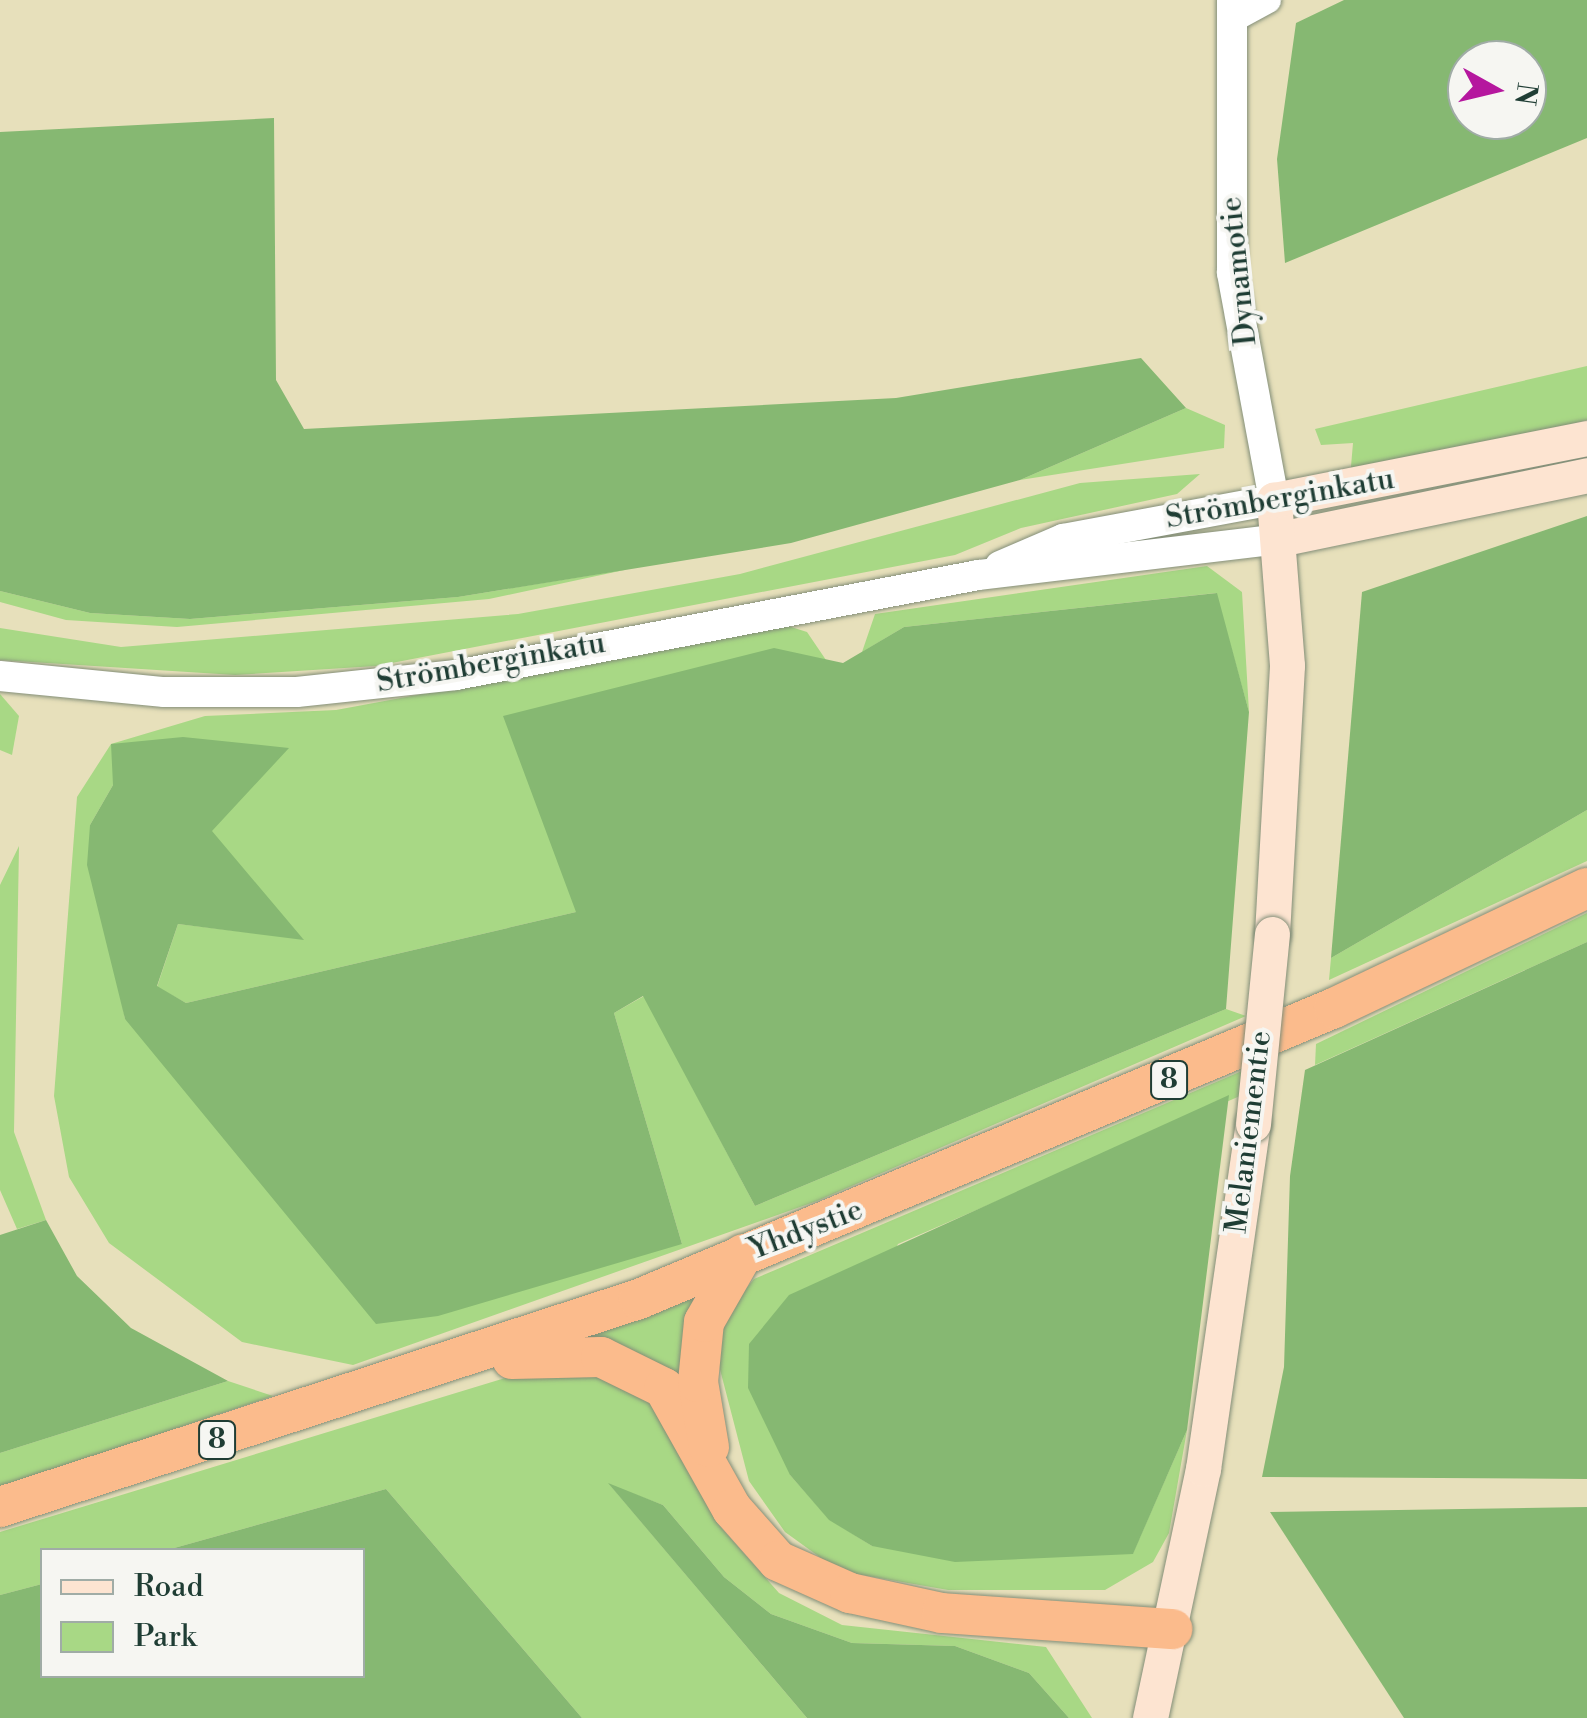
<!DOCTYPE html>
<meta charset="utf-8">
<style>
body{margin:0}
#map{position:relative;width:1587px;height:1718px;overflow:hidden;background:#e7e0bb;font-family:"Libre Bodoni",serif}
div>[style]{position:absolute}
.green>*{inset:0;background:#a8d885}
.forest>*{inset:0;background:#86b872}
.roads{filter:drop-shadow(0 0 2px #838e78) drop-shadow(0 0 2px #838e78)}
.minor>*{height:25px;margin:-12.5px;padding:0 12.5px;transform-origin:12.5px;border-radius:12.5px;background:#fff}
.tertiary>*{height:30px;margin:-15px;padding:0 15px;transform-origin:15px;border-radius:15px;background:#fff}
.secondary>*{height:35px;margin:-17.5px;padding:0 17.5px;transform-origin:17.5px;border-radius:17.5px;background:#fde4d1}
.trunk>*{height:40px;margin:-20px;padding:0 20px;transform-origin:20px;border-radius:20px;background:#fbbb8c}
.bridges{filter:drop-shadow(0 0 2px #838e78) drop-shadow(0 0 2px #838e78)}
.secondary-bridge>*{height:35px;margin:-17.5px;padding:0 17.5px;transform-origin:17.5px;border-radius:17.5px;background:#fde4d1}
span{translate:-50% -50%;white-space:nowrap;text-align:center;line-height:1.15;-webkit-text-stroke:8px #f6f6f2;paint-order:stroke}
.shield-label span{padding:2px 8px;background:#f6f6f2;border:2px solid;border-radius:8px;-webkit-text-stroke-width:0}
.shield-label{font-size:28px;color:#1f3d34;font-weight:700}
.street-label{font-size:30px;color:#1f3d34}
.legend{position:absolute;left:40px;top:1548px;width:325px;height:130px;box-sizing:border-box;background:#f6f6f2;border:2px solid #a0aca6;margin:0;padding:12px 18px;list-style:none;font-size:30px;color:#1f3d34}
.legend li{display:flex;align-items:center;gap:20px;height:50px}
.legend b{width:50px;border:2px solid #a0aca6}
.north{position:absolute;left:1447px;top:40px;width:100px;height:100px;box-sizing:border-box;background:#f6f6f2;border:2px solid #a0aca6;border-radius:50%;rotate:98deg;font-size:28px;font-weight:700;line-height:40px;text-align:center;color:#1f3d34}
.north::after{content:'';display:block;margin:auto;width:35px;height:45px;background:#b5179e;clip-path:polygon(50% 0,100% 100%,50% 72%,0 100%)}
</style>
<div id="map">
<div class="green">
<i style="clip-path:polygon(1587px 366px,1587px 420px,1481px 449px,1350px 478px,1353px 443px,1321px 445px,1315px 429px)"></i>
<i style="clip-path:polygon(1186px 408px,1225px 425px,1224px 448px,1020px 480px)"></i>
<i style="clip-path:polygon(1200px 474px,1177px 494px,1021px 528px,955px 555px,376px 666px,235px 675px,0 660px,0 628px,121px 647px,518px 614px,740px 574px,1080px 483px)"></i>
<i style="clip-path:polygon(1207px 566px,1242px 592px,1249px 712px,1216px 593px,904px 627px,862px 652px,875px 614px)"></i>
<i style="clip-path:polygon(629px 569px,489px 599px,177px 627px,66px 620px,0 602px,0 591px,90px 613px,190px 619px,458px 597px)"></i>
<i style="clip-path:polygon(788px 626px,807px 632px,826px 660px,774px 649px,576px 912px,186px 1003px,157px 987px,178px 924px,303px 939px,113px 785px,90px 825px,125px 1019px,682px 1244px,614px 1013px,644px 996px,755px 1206px,1226px 1009px,1246px 1016px,817px 1201px,353px 1365px,242px 1342px,109px 1243px,69px 1177px,54px 1096px,77px 797px,111px 744px,205px 716px,336px 710px)"></i>
<i style="clip-path:polygon(0 694px,19px 716px,12px 755px,0 750px)"></i>
<i style="clip-path:polygon(1587px 810px,1587px 861px,1329px 980px,1331px 958px)"></i>
<i style="clip-path:polygon(19px 846px,14px 1132px,46px 1220px,17px 1229px,0 1190px,0 885px)"></i>
<i style="clip-path:polygon(1587px 913px,1587px 942px,1315px 1065px,1316px 1044px)"></i>
<i style="clip-path:polygon(1242px 1071px,1240px 1096px,898px 1244px,790px 1475px,829px 1519px,872px 1546px,1133px 1553px,1187px 1430px,1169px 1533px,1153px 1562px,1105px 1590px,948px 1590px,839px 1571px,785px 1532px,749px 1481px,716px 1354px,724px 1315px,754px 1279px)"></i>
<i style="clip-path:polygon(686px 1293px,695px 1301px,693px 1403px,609px 1342px,582px 1336px)"></i>
<i style="clip-path:polygon(589px 1369px,655px 1405px,718px 1524px,779px 1593px,842px 1625px,1046px 1647px,1092px 1718px,1069px 1718px,1029px 1673px,955px 1646px,852px 1643px,771px 1614px,724px 1577px,663px 1505px,610px 1485px,807px 1718px,582px 1718px,386px 1489px,167px 1550px,42px 1550px,42px 1584px,0 1595px,0 1532px,528px 1371px)"></i>
<i style="clip-path:polygon(228px 1381px,273px 1396px,0 1488px,0 1453px)"></i>
</div>
<div class="forest">
<i style="clip-path:polygon(evenodd,1344px 0,1587px 0,1587px 138px,1285px 263px,1277px 159px,1296px 23px,1344px 0,1467px 60px,1527px 60px,1527px 120px,1467px 120px,1467px 60px)"></i>
<i style="clip-path:polygon(274px 118px,276px 380px,304px 429px,896px 398px,1141px 358px,1186px 408px,1020px 480px,791px 543px,458px 597px,190px 619px,90px 613px,0 591px,0 132px)"></i>
<i style="clip-path:polygon(1587px 516px,1587px 810px,1331px 958px,1362px 592px)"></i>
<i style="clip-path:polygon(1217px 593px,1249px 712px,1226px 1009px,755px 1206px,643px 996px,614px 1013px,682px 1244px,438px 1316px,376px 1324px,125px 1019px,87px 865px,90px 825px,113px 785px,111px 744px,183px 737px,289px 748px,212px 831px,304px 940px,178px 924px,157px 986px,186px 1003px,576px 912px,503px 716px,774px 648px,843px 663px,904px 627px)"></i>
<i style="clip-path:polygon(1587px 942px,1587px 1479px,1262px 1477px,1284px 1367px,1290px 1176px,1305px 1070px)"></i>
<i style="clip-path:polygon(1229px 1095px,1187px 1430px,1133px 1554px,955px 1562px,872px 1546px,829px 1520px,790px 1475px,748px 1388px,749px 1344px,789px 1295px)"></i>
<i style="clip-path:polygon(46px 1220px,77px 1276px,131px 1328px,228px 1381px,0 1453px,0 1235px)"></i>
<i style="clip-path:polygon(608px 1483px,663px 1505px,724px 1577px,771px 1614px,852px 1643px,955px 1646px,1029px 1673px,1069px 1718px,807px 1718px)"></i>
<i style="clip-path:polygon(386px 1489px,582px 1718px,0 1718px,0 1595px,42px 1584px,42px 1676px,362px 1676px,362px 1550px,167px 1550px)"></i>
<i style="clip-path:polygon(1587px 1507px,1587px 1718px,1404px 1718px,1270px 1512px)"></i>
</div>
<div class="roads">
<div class="minor">
<i style="left:1231px;top:20px;width:42px;rotate:-28.4deg"></i>
</div>
<div class="tertiary">
<i style="left:1000px;top:566px;width:69px;rotate:-23.2deg"></i>
<i style="left:1063px;top:539px;width:215px;rotate:-10.5deg"></i>
<i style="left:1274px;top:500px;width:231px;rotate:-100.5deg"></i>
<i style="left:1232px;top:273px;width:273px;rotate:-90deg"></i>
<i style="left:0;top:676px;width:165px;rotate:5.6deg"></i>
<i style="left:164px;top:692px;width:133px"></i>
<i style="left:297px;top:692px;width:160px;rotate:-6.1deg"></i>
<i style="left:456px;top:675px;width:531px;rotate:-10.84deg"></i>
<i style="left:978px;top:575px;width:303px;rotate:-6.8deg"></i>
</div>
<div class="secondary">
<i style="left:1279px;top:539px;width:315px;rotate:-11.7deg"></i>
<i style="left:1272px;top:934px;width:269px;rotate:-86.8deg"></i>
<i style="left:1287px;top:665px;width:166px;rotate:-94.5deg"></i>
<i style="left:1274px;top:500px;width:319px;rotate:-11.2deg"></i>
<i style="left:1150px;top:1718px;width:255px;rotate:-78deg"></i>
<i style="left:1203px;top:1469px;width:349px;rotate:-81.8deg"></i>
</div>
<div class="trunk">
<i style="left:512px;top:1359px;width:89px;rotate:-1.3deg"></i>
<i style="left:601px;top:1357px;width:70px;rotate:26.2deg"></i>
<i style="left:664px;top:1388px;width:139px;rotate:60.7deg"></i>
<i style="left:732px;top:1509px;width:69px;rotate:48.5deg"></i>
<i style="left:778px;top:1561px;width:79px;rotate:24deg"></i>
<i style="left:850px;top:1593px;width:94px;rotate:12.3deg"></i>
<i style="left:942px;top:1613px;width:231px;rotate:4deg"></i>
<i style="left:709px;top:1447px;width:66px;rotate:-99.6deg"></i>
<i style="left:698px;top:1382px;width:60px;rotate:-84.3deg"></i>
<i style="left:704px;top:1322px;width:78px;rotate:-60.2deg"></i>
<i style="left:0;top:1507px;width:672px;rotate:-18.03deg"></i>
<i style="left:639px;top:1299px;width:753px;rotate:-22.72deg"></i>
<i style="left:1334px;top:1008px;width:280px;rotate:-25.4deg"></i>
</div>
</div>
<div class="bridges">
<div class="secondary-bridge">
<i style="left:1253px;top:1124px;width:191px;rotate:-84.3deg"></i>
</div>
</div>
<div class="shield-label">
<span style="left:1169px;top:1080px">8</span>
<span style="left:217px;top:1440px">8</span>
</div>
<div class="street-label">
<span style="left:1239px;top:271px;rotate:-96deg">Dynamotie</span>
<span style="left:1280px;top:499px;rotate:-10deg">Strömberginkatu</span>
<span style="left:491px;top:663px;rotate:-10deg">Strömberginkatu</span>
<span style="left:1249px;top:1132px;rotate:-83deg">Melaniementie</span>
<span style="left:806px;top:1230px;rotate:-21deg">Yhdystie</span>
</div>
<ul class="legend">
<li><b style="height:12px;background:#fde4d1"></b>Road</li>
<li><b style="height:28px;background:#a8d885"></b>Park</li>
</ul>
<div class="north">N</div>
</div>
